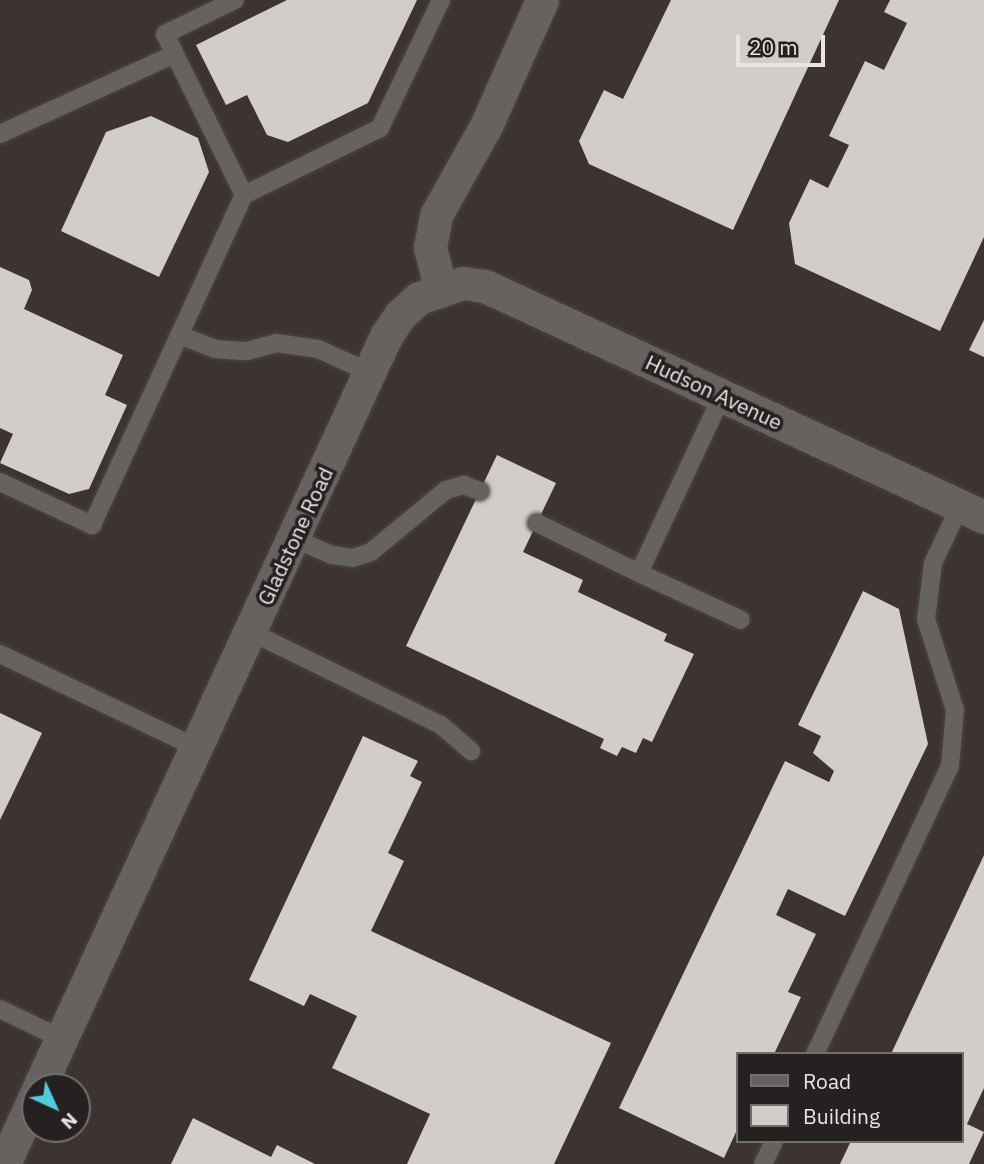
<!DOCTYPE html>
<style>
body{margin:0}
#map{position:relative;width:984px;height:1164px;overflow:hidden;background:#2f2a29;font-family:"IBM Plex Sans",sans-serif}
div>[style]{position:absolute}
.built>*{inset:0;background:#3d3330}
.building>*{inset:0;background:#d2cdcb}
.roads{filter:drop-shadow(0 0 2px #494545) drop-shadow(0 0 2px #494545)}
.service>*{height:18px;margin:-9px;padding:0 9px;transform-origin:9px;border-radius:9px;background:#666260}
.minor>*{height:33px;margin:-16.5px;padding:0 16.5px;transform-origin:16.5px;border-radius:16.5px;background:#666260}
span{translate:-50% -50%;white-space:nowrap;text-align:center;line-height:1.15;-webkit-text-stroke:7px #252120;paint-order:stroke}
.street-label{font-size:21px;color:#e8e5e5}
.legend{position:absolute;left:736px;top:1052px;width:228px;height:91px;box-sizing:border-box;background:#252120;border:2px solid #736f6f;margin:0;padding:9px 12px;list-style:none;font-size:21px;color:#e8e5e5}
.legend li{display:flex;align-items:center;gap:14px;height:35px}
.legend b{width:35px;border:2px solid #736f6f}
.north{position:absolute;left:21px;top:1073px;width:70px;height:70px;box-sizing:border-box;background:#252120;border:2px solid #736f6f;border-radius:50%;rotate:135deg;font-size:19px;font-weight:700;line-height:28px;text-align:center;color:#e8e5e5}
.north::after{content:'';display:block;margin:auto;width:24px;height:32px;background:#54cade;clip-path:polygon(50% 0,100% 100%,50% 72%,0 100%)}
.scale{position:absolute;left:736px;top:35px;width:89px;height:32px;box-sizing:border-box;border:4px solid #e8e5e5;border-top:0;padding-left:9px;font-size:21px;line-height:24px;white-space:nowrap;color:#e8e5e5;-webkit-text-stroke:5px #252120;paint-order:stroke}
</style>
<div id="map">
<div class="built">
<i style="clip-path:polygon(evenodd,0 0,984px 0,984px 1164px,0 1164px,0 0,737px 1054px,961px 1054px,961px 1141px,737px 1141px,737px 1054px,0 0,35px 1087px,77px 1087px,77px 1129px,35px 1129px,35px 1087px)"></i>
</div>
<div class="building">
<i style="clip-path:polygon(287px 0,417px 0,368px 103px,288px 142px,267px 135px,247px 95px,226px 105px,196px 45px)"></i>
<i style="clip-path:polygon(671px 0,839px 0,733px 230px,589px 164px,579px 141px,604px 90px,623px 99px)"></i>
<i style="clip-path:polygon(890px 0,984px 0,984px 237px,940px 331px,795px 264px,789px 223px,810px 179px,828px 188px,849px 145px,829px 136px,865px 61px,884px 70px,907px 23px,884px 12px)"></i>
<i style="clip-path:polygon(151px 116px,198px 138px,209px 172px,159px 277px,61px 231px,106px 132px)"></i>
<i style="clip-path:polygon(0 267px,29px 280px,32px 290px,24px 309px,123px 355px,105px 395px,127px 405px,89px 489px,69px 494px,0 463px,13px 434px,0 428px)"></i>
<i style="clip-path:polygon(984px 320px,984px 357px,969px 350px)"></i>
<i style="clip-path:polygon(497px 455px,556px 483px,523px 552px,583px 580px,578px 592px,667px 634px,664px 641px,694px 654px,652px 742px,643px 738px,636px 753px,622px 747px,617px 756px,600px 748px,604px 739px,406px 646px)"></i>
<i style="clip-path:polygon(863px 591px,899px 609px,928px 744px,845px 916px,788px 889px,776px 915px,816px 934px,788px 992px,801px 997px,774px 1054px,737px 1054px,737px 1130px,724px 1158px,619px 1108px,785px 761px,829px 782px,834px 771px,813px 753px,821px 736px,798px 725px)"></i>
<i style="clip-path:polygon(0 713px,42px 733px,0 820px)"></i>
<i style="clip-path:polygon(363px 736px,418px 761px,410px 776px,422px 782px,388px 853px,404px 861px,371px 931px,611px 1043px,554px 1164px,407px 1164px,430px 1114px,332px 1068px,357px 1016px,310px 994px,304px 1006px,249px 980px)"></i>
<i style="clip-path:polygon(984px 855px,984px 1088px,967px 1124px,984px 1132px,969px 1164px,840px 1164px,851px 1141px,961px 1141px,961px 1054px,891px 1054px)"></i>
<i style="clip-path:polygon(193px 1118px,271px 1157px,277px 1145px,315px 1164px,171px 1164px)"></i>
</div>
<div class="roads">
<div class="service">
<i style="left:235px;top:0;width:78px;rotate:154.1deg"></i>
<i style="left:165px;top:34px;width:179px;rotate:63.9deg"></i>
<i style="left:244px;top:195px;width:152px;rotate:-26.2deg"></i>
<i style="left:380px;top:128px;width:142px;rotate:-64.5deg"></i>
<i style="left:0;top:134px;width:192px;rotate:-24.6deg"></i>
<i style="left:179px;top:335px;width:39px;rotate:21deg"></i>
<i style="left:215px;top:349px;width:32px;rotate:4deg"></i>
<i style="left:247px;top:351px;width:30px;rotate:-15deg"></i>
<i style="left:276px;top:343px;width:42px;rotate:8.1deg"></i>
<i style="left:318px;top:349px;width:56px;rotate:24.3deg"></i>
<i style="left:0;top:482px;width:102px;rotate:25.1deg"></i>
<i style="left:92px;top:525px;width:363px;rotate:-65.3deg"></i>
<i style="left:537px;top:523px;width:114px;rotate:26.1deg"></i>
<i style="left:639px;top:573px;width:195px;rotate:-64.9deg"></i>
<i style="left:295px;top:539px;width:40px;rotate:23.4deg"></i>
<i style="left:332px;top:555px;width:21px;rotate:8deg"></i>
<i style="left:353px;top:558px;width:19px;rotate:-18deg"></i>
<i style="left:371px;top:552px;width:97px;rotate:-39.6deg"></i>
<i style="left:446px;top:490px;width:19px;rotate:-16deg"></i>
<i style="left:464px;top:485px;width:17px;rotate:21deg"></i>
<i style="left:639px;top:573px;width:112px;rotate:24.7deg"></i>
<i style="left:251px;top:632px;width:212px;rotate:26.1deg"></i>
<i style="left:441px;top:725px;width:40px;rotate:41deg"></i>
<i style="left:0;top:654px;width:218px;rotate:25.5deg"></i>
<i style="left:0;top:1009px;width:69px;rotate:25.8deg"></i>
<i style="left:815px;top:1054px;width:318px;rotate:-64.9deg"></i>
<i style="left:950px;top:766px;width:56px;rotate:-84.9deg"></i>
<i style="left:955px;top:710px;width:96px;rotate:-107.7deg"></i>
<i style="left:926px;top:619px;width:56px;rotate:-82.9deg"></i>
<i style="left:933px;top:563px;width:63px;rotate:-64.7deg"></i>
<i style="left:763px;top:1164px;width:25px;rotate:-64deg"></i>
</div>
<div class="minor">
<i style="left:440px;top:287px;width:41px;rotate:-104deg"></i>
<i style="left:430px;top:247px;width:33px;rotate:-79deg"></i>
<i style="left:436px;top:215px;width:102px;rotate:-60.7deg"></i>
<i style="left:486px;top:126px;width:138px;rotate:-66deg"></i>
<i style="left:39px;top:1087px;width:827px;rotate:-65.2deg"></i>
<i style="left:386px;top:336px;width:25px;rotate:-56deg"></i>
<i style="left:400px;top:315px;width:25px;rotate:-42deg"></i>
<i style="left:419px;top:298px;width:46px;rotate:-18.8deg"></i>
<i style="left:463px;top:283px;width:22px;rotate:8deg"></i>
<i style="left:485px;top:286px;width:550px;rotate:24.84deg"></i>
<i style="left:4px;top:1164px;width:75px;rotate:-65.5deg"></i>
</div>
</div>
<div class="street-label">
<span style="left:714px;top:392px;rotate:25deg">Hudson Avenue</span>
<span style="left:295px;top:536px;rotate:-65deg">Gladstone Road</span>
</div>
<ul class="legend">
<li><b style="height:9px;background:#666260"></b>Road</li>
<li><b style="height:19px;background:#d2cdcb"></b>Building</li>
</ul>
<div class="north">N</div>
<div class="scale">20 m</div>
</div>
